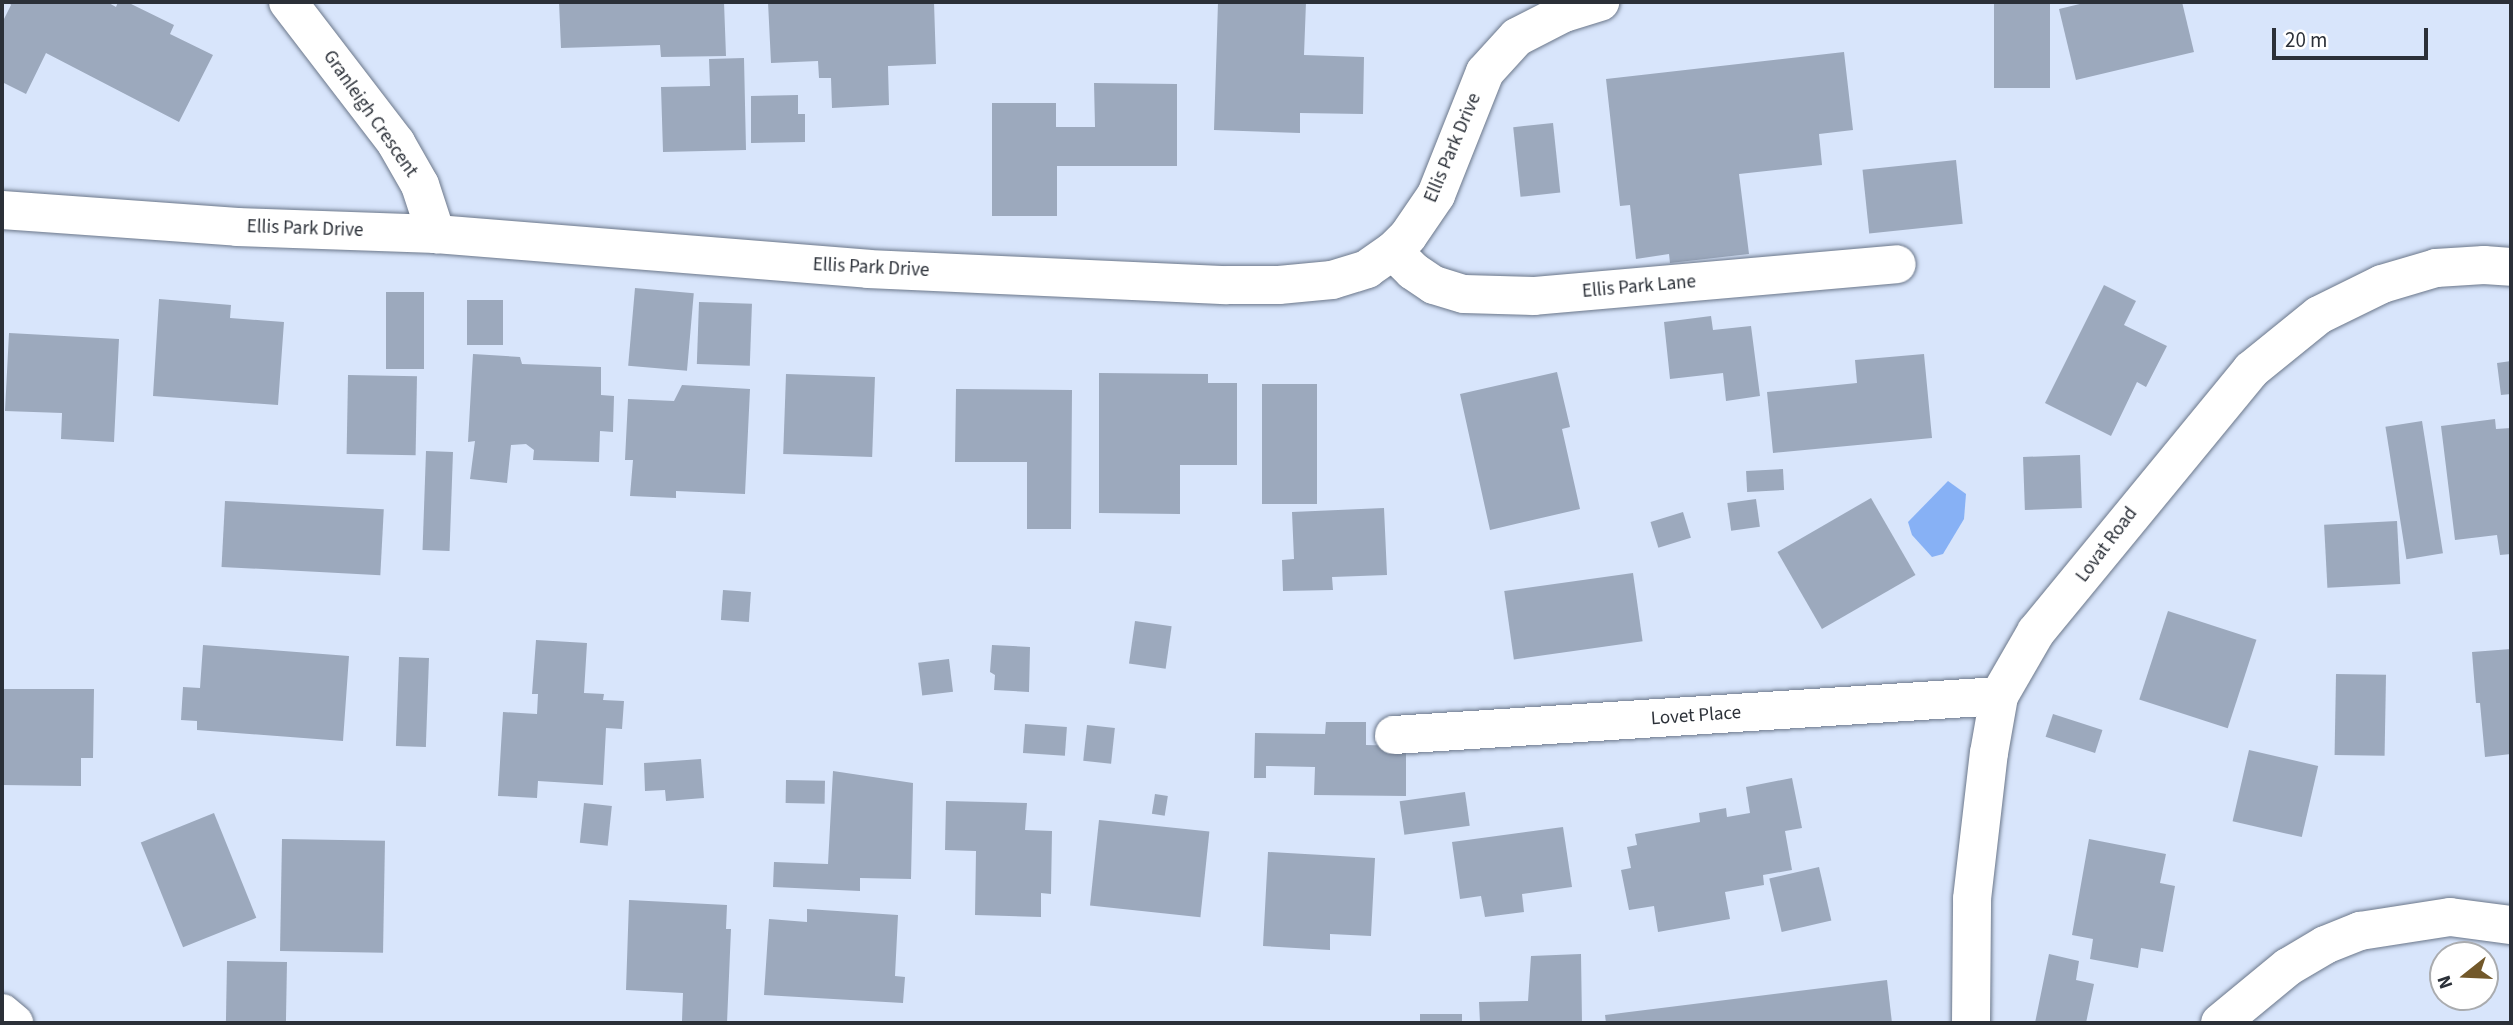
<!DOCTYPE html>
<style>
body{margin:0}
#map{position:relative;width:2513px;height:1025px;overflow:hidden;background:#d8e5fb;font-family:"Source Sans 3",sans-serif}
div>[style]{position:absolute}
.water>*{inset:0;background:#87b1f5}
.building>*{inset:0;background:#9ca9bd;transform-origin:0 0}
.roads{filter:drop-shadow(0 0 2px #6b778a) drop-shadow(0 0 2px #6b778a)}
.minor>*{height:38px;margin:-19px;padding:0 19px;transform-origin:19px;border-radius:19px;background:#fff}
span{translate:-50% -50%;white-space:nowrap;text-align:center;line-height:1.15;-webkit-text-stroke:7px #fff;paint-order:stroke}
.street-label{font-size:19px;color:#2b3038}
.frame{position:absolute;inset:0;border:4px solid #2b3038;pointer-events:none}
.north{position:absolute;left:2429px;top:941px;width:70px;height:70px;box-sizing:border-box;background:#fff;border:2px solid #aaacaf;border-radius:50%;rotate:252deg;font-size:19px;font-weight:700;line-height:28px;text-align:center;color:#2b3038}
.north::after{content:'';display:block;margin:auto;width:24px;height:32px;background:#72582a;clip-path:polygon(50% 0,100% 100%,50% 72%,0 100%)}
.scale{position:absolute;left:2272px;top:28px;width:156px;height:32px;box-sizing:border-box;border:4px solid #2b3038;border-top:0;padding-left:9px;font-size:21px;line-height:24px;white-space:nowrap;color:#2b3038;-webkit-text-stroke:5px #fff;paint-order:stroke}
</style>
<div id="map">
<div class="water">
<i style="clip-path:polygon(1948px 481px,1966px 494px,1964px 519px,1943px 554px,1932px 557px,1912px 535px,1908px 522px)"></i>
</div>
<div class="building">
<i style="clip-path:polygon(9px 2px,107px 2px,116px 7px,118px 2px,127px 2px,174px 25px,170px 34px,213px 55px,179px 122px,46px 53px,26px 94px,2px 82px,2px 23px,11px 5px)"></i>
<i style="clip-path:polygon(559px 2px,724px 2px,726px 56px,661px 57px,660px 45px,561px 48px)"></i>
<i style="clip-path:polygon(768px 2px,934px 2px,936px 64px,888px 66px,889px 105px,832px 108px,831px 78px,819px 78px,818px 61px,771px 63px)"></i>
<i style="clip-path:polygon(1218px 2px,1306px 2px,1304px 55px,1364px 57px,1363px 114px,1300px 113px,1300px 133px,1214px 130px)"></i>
<i style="left:1994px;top:2px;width:56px;height:86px"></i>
<i style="clip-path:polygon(2088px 2px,2182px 2px,2194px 52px,2076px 80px,2059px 9px)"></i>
<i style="clip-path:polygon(1844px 52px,1853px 130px,1819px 134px,1822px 165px,1739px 174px,1749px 254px,1670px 263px,1669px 254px,1636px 259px,1630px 205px,1620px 206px,1606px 79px)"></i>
<i style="clip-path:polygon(744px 58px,746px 150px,663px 152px,661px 87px,710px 86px,709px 59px)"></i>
<i style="clip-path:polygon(1094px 83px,1177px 84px,1177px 166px,1057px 166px,1057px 216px,992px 216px,992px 103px,1056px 103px,1056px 127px,1095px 127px)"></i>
<i style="clip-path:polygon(798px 95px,798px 114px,805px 114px,805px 142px,751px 143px,751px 96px)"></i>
<i style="left:1553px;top:123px;width:70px;height:40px;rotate:84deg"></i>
<i style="left:1956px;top:160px;width:64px;height:94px;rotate:84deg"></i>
<i style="clip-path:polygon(2104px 285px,2136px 301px,2124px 325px,2167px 346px,2146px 387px,2137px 382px,2111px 436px,2045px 403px)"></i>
<i style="left:635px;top:288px;width:59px;height:78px;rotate:5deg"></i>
<i style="left:386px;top:292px;width:38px;height:77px"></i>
<i style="clip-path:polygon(159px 299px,231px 305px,230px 318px,284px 322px,278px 405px,153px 396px)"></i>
<i style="left:467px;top:300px;width:36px;height:45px"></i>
<i style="left:699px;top:302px;width:53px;height:62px;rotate:2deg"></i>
<i style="clip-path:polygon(1711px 316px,1713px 330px,1751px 326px,1760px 396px,1726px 401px,1723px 373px,1670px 379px,1664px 322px)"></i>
<i style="clip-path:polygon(9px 333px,119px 339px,114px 442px,61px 439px,62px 413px,5px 411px)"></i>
<i style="clip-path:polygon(473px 354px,520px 357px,522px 364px,601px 367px,601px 395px,614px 396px,613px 432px,600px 431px,599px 462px,533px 460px,534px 450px,526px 444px,511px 445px,507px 483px,470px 479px,475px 441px,468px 442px)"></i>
<i style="clip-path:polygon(1924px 354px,1932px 438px,1773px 453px,1767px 392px,1857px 383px,1855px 360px)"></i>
<i style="clip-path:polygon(2511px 361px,2511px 394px,2501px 395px,2497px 363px)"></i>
<i style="clip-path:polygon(1557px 372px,1570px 427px,1562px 429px,1580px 509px,1490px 530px,1460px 394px)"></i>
<i style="clip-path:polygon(1099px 373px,1208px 374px,1208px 383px,1237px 383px,1237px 465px,1180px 465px,1180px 514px,1099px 513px)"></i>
<i style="left:786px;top:374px;width:89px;height:80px;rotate:2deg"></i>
<i style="left:348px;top:375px;width:69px;height:79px;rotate:1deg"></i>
<i style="left:1262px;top:384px;width:55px;height:120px"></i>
<i style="clip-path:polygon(682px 385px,750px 389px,745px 494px,676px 491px,676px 498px,630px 496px,633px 460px,625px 460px,628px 399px,674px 401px)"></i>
<i style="clip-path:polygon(956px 389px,1072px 390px,1071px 529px,1027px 529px,1027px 462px,955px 462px)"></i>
<i style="clip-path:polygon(2495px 419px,2496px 429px,2511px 428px,2511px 554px,2500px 555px,2497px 535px,2455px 540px,2441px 426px)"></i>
<i style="left:2422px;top:421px;width:134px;height:37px;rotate:81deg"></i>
<i style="left:426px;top:451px;width:27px;height:99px;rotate:2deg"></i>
<i style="left:2080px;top:455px;width:53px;height:57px;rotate:88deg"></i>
<i style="left:1783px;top:469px;width:21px;height:37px;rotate:87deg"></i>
<i style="left:1871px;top:498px;width:89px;height:108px;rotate:60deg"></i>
<i style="left:1756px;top:499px;width:28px;height:29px;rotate:82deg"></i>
<i style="left:225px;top:501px;width:159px;height:66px;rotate:3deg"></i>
<i style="clip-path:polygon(1384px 508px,1387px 575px,1332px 577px,1333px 590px,1283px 591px,1282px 560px,1294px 559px,1292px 512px)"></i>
<i style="left:1683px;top:512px;width:27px;height:34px;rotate:73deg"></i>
<i style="left:2397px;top:521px;width:63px;height:73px;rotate:87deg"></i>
<i style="left:1633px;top:573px;width:69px;height:130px;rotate:82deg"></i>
<i style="left:723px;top:590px;width:28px;height:30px;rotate:4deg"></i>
<i style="left:2168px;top:611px;width:93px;height:93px;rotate:18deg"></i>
<i style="left:1135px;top:621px;width:37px;height:43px;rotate:8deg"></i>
<i style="clip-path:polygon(536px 640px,587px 643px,584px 693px,604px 694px,603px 700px,624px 701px,622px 729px,606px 728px,603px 785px,538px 781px,537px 798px,498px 796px,503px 712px,537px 714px,538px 694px,532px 694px)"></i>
<i style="clip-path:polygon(203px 645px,349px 656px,343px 741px,197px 730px,197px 721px,181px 720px,183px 687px,200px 688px)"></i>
<i style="clip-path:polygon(992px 645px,1030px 647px,1029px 692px,994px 690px,995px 675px,990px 672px)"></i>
<i style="clip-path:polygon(2511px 649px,2511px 754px,2485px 757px,2480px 703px,2476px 703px,2472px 652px)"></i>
<i style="left:399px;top:657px;width:30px;height:89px;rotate:2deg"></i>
<i style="left:949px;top:659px;width:33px;height:31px;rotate:83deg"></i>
<i style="left:2336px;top:674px;width:50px;height:81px;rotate:1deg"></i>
<i style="clip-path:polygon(2px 689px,94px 689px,93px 758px,81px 758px,81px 786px,2px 785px)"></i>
<i style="left:2053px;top:714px;width:52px;height:24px;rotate:18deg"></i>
<i style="clip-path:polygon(1326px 722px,1366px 722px,1366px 745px,1406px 746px,1406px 796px,1314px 795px,1315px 767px,1266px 766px,1266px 778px,1254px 778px,1255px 733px,1325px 734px)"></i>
<i style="left:1025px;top:724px;width:42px;height:29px;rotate:4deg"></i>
<i style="left:1087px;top:725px;width:28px;height:36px;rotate:6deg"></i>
<i style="left:2249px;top:750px;width:71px;height:73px;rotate:13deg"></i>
<i style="clip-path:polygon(701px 759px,704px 798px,666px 801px,665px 790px,645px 791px,644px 763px)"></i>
<i style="clip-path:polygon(833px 771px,913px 783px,911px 879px,860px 878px,860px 891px,773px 887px,774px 862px,828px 864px)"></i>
<i style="clip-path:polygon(1792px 778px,1802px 828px,1785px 831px,1792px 870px,1763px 875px,1764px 885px,1725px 892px,1730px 919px,1658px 932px,1654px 906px,1629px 910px,1621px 870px,1631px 868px,1627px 847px,1637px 845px,1635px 834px,1700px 822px,1699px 813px,1726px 808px,1727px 817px,1750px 813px,1746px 787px)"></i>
<i style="left:786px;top:780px;width:39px;height:23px;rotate:1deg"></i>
<i style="left:1465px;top:792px;width:34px;height:66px;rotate:82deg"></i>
<i style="left:1155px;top:794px;width:13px;height:20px;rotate:9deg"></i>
<i style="clip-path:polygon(946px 801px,1027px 803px,1025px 830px,1052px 831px,1051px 894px,1041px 893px,1041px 917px,975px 915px,976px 851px,945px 850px)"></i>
<i style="left:584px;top:803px;width:28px;height:40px;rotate:6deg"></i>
<i style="left:214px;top:813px;width:113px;height:79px;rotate:68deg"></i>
<i style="left:1099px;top:820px;width:111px;height:86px;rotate:6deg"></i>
<i style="clip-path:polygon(1563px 827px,1572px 887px,1522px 894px,1524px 912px,1485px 917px,1481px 896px,1460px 899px,1452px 842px)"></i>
<i style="left:282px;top:839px;width:103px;height:112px;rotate:1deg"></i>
<i style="clip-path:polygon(2089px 839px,2166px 854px,2160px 883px,2175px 886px,2163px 952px,2141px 948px,2138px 968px,2090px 959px,2093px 939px,2072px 935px)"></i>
<i style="clip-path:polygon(1268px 852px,1375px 858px,1371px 936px,1330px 934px,1330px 950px,1263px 946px)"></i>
<i style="left:1819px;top:867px;width:55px;height:51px;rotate:77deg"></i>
<i style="clip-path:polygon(629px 900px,727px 905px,726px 929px,731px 929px,727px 1023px,682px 1021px,683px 993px,626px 990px)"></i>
<i style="clip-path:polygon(807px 909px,898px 915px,895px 976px,905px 977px,903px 1003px,764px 995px,769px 919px,807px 922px)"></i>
<i style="clip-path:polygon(1581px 954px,1582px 1023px,1480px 1023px,1479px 1002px,1528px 1001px,1531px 956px)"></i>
<i style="clip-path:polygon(2049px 954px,2079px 961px,2076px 980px,2094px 984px,2086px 1023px,2035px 1023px)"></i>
<i style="left:227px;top:961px;width:60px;height:62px;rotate:1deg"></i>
<i style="clip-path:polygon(1887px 980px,1892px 1023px,1606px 1023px,1605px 1015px)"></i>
<i style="left:1420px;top:1014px;width:42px;height:9px"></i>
</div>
<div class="roads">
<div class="minor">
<i style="left:288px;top:2px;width:178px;rotate:52.5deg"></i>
<i style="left:396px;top:143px;width:48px;rotate:60.3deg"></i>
<i style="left:420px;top:185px;width:52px;rotate:71.9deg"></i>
<i style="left:2px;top:210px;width:236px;rotate:4.1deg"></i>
<i style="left:237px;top:227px;width:199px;rotate:2deg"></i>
<i style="left:436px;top:234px;width:433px;rotate:4.6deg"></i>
<i style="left:868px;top:269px;width:359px;rotate:2.6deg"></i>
<i style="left:1227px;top:285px;width:52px"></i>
<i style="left:1279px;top:285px;width:53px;rotate:-5.4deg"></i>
<i style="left:1332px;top:280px;width:37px;rotate:-17deg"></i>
<i style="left:1367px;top:269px;width:32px;rotate:-35deg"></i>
<i style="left:1393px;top:251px;width:21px;rotate:-45deg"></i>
<i style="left:1408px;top:236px;width:50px;rotate:-55.7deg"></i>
<i style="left:1436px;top:195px;width:132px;rotate:-68.3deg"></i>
<i style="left:1485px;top:72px;width:47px;rotate:-47.6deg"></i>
<i style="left:1517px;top:37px;width:53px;rotate:-27.1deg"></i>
<i style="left:1564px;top:13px;width:38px;rotate:-17deg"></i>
<i style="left:1393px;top:251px;width:28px;rotate:45deg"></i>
<i style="left:1413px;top:271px;width:25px;rotate:34deg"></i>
<i style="left:1434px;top:285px;width:31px;rotate:17deg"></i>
<i style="left:1464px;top:294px;width:70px;rotate:1.6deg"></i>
<i style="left:1534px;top:296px;width:364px;rotate:-5deg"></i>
<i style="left:1394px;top:735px;width:606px;rotate:-3.69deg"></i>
<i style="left:2px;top:1013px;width:16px;rotate:40deg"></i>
<i style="left:1971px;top:1023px;width:124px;rotate:-89.5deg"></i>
<i style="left:1972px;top:899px;width:147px;rotate:-83.4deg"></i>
<i style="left:1989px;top:753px;width:58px;rotate:-80deg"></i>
<i style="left:1999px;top:696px;width:74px;rotate:-60deg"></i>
<i style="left:2036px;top:632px;width:339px;rotate:-50.6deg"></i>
<i style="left:2251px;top:370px;width:87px;rotate:-39deg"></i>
<i style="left:2319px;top:315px;width:70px;rotate:-26.2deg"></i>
<i style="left:2382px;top:284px;width:56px;rotate:-16.5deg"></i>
<i style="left:2436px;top:268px;width:48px;rotate:-3.6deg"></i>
<i style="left:2484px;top:265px;width:27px;rotate:4deg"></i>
<i style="left:2220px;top:1023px;width:88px;rotate:-39.5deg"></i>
<i style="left:2288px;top:967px;width:43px;rotate:-30.7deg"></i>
<i style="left:2325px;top:945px;width:38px;rotate:-22deg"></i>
<i style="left:2360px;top:931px;width:91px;rotate:-8.8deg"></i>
<i style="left:2450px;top:917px;width:62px;rotate:7.5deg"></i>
</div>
</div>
<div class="street-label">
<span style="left:370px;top:114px;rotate:55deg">Granleigh Crescent</span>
<span style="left:1453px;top:148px;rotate:-67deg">Ellis Park Drive</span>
<span style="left:305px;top:229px;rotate:2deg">Ellis Park Drive</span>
<span style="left:871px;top:268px;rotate:3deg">Ellis Park Drive</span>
<span style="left:1639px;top:287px;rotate:-5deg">Ellis Park Lane</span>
<span style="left:2107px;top:545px;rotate:-53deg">Lovat Road</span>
<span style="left:1696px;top:716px;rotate:-4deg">Lovet Place</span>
</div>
<div class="frame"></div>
<div class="north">N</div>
<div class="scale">20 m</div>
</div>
